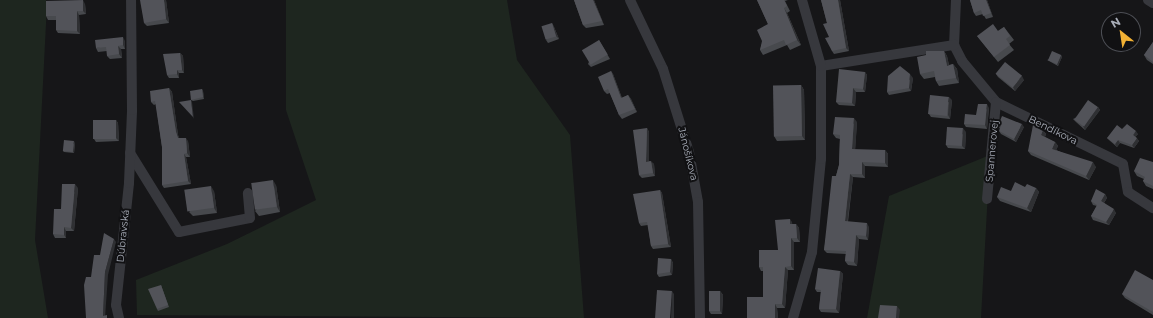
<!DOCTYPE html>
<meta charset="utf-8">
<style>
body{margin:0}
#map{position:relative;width:1153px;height:318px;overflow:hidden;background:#161618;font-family:Montserrat,sans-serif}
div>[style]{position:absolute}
.green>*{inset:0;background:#1e261f}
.street>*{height:10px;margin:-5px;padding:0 5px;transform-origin:5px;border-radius:5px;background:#37383d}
.wall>*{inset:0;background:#47494d}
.shaded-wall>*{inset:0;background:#2f3033}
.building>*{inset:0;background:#525359;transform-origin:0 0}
span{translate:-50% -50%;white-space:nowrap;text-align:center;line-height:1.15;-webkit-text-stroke:4px #111113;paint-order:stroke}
.street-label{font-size:10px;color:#a8adb8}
.north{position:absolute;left:1101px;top:12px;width:40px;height:40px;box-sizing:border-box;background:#111113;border:1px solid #4d4f55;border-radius:50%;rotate:330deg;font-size:11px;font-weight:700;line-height:16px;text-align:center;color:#a8adb8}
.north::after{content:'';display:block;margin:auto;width:14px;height:18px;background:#f2b134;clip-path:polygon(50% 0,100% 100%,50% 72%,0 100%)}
</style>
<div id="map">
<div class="green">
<i style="clip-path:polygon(0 0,46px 0,47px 4px,35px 240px,48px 318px,0 318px)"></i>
<i style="clip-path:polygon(286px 0,507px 0,517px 60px,570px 135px,584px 318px,137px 315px,136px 280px,227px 244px,316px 200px,286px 110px)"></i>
<i style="clip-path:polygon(990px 155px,981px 318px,867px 318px,889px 196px)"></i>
</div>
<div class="street">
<i style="left:630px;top:0;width:76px;rotate:64.4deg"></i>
<i style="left:663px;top:69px;width:87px;rotate:72.6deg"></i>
<i style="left:689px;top:152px;width:51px;rotate:79.8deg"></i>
<i style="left:698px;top:202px;width:116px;rotate:89deg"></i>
<i style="left:956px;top:0;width:45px;rotate:92.5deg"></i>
<i style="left:954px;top:45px;width:18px;rotate:63deg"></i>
<i style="left:962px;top:61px;width:53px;rotate:50.3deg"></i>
<i style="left:996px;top:102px;width:141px;rotate:26deg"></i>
<i style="left:1123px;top:164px;width:28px;rotate:80deg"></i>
<i style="left:1128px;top:192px;width:30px;rotate:33deg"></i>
<i style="left:1148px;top:0;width:6px;rotate:31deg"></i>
<i style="left:821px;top:66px;width:135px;rotate:-9deg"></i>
<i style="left:130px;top:153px;width:93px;rotate:58.2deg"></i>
<i style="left:179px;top:232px;width:72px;rotate:-11.2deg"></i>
<i style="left:250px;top:218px;width:25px;rotate:-95deg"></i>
<i style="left:987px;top:199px;width:97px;rotate:-84.7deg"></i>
<i style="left:119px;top:318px;width:13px;rotate:-103deg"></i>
<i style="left:116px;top:305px;width:123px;rotate:-83.9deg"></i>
<i style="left:129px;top:183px;width:73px;rotate:-87.6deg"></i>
<i style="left:132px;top:110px;width:110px;rotate:-90.5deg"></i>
<i style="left:793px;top:318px;width:69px;rotate:-73.9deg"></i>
<i style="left:812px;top:252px;width:93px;rotate:-84.5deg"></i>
<i style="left:821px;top:159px;width:93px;rotate:-90deg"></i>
<i style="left:821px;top:66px;width:69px;rotate:-106.1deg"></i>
</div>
<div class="wall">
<i style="clip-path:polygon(166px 0,169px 23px,147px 26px,144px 23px)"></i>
<i style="clip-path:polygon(574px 0,594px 0,604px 25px,586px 28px,583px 25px)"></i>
<i style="clip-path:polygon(757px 0,788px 0,785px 1px,790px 11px,787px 13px,801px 45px,790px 50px,787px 45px,763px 55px,760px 50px,768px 24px)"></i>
<i style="clip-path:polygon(821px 0,840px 0,849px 51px,834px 54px,832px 51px,827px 23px)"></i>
<i style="clip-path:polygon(970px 0,987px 0,993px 17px,986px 19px,983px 14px,976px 16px,974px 13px)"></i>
<i style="clip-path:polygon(85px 4px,86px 14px,79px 15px,80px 34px,58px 33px,56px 30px,56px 20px,48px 20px,46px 16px)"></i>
<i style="clip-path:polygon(552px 23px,554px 27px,559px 39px,548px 43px,546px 40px)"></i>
<i style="clip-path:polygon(1004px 27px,1014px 40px,1009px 44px,1014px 50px,998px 62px,977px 36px,998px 31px)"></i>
<i style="clip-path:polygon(599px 40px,610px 59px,591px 67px,588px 64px)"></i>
<i style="clip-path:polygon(125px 41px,125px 49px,121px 49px,122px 58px,110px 59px,107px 56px,107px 51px,98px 52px,96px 48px)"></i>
<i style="clip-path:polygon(1153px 42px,1153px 64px,1147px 60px,1144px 55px)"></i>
<i style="clip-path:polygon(944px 51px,947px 56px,949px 65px,953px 64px,957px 69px,959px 83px,939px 86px,936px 81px,935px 77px,924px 79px,920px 74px)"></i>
<i style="clip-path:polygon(180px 53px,183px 56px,184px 73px,179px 73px,179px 78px,169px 78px,167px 75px)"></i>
<i style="clip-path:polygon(1061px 55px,1062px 57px,1058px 66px,1049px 61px,1047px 60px)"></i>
<i style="clip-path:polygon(611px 71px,613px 74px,622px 98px,628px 95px,631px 99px,637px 112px,622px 119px,619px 115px,610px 93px,607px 94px,604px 91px)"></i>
<i style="clip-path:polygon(865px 72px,867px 75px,865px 92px,856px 92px,855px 106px,839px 105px,836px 102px)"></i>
<i style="clip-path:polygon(996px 74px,1024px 80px,1015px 91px,998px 77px)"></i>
<i style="clip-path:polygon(913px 78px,911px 91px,889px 95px,887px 92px)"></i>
<i style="clip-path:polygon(801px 85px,804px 90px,805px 140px,777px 141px,774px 136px)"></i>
<i style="clip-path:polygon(169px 88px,172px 92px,178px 135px,179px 138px,188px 141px,190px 157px,186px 157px,191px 184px,164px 188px,162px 185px,162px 147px,156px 104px,154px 105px,151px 102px)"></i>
<i style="clip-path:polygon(202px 89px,203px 91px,204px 99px,193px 101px,191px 100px)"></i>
<i style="clip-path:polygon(952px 100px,950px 119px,931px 117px,929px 114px)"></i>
<i style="clip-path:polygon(1098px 107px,1100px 110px,1085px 130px,1076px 122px,1073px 119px)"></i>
<i style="clip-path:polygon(989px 108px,987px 129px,966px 127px,964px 124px,976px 115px)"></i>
<i style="clip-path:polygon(116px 120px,118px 123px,119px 141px,96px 142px,94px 139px)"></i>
<i style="clip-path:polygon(857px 122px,855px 150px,885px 150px,888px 154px,888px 167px,865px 166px,865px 178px,853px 177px,848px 222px,869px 227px,868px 240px,859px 239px,857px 266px,848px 265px,845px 261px,846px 254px,827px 253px,824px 250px,836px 176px,839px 165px,840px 139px,836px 138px,833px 134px)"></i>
<i style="clip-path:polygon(998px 126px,1024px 127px,1016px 142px,1001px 134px,999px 131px,1000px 129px)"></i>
<i style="clip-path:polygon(647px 128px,649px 132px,649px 161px,654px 164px,655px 176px,642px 178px,639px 175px)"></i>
<i style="clip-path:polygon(1122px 129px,1138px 134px,1135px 137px,1139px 141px,1134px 148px,1120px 143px,1117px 147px,1109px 140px,1107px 138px)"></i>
<i style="clip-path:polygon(1043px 130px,1046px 134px,1045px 137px,1055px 142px,1058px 146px,1056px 150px,1096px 167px,1089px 180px,1031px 155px,1028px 151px)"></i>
<i style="clip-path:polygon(966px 132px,965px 149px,948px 148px,946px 145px)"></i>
<i style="clip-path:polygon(75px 143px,74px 153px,64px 152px,63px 151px)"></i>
<i style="clip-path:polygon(1153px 162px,1153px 189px,1146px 186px,1143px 181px,1144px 179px,1137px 176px,1134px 171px)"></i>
<i style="clip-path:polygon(276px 185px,280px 212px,259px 216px,255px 211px)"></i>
<i style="clip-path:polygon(1025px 187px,1036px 188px,1039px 192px,1031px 212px,1000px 201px,997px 197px,1011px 191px)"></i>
<i style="clip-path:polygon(78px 188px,74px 231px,66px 231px,66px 238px,55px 238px,53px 234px,61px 209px)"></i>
<i style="clip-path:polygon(660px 190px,662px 193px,671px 247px,653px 249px,651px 246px,648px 225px,641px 226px,639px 223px)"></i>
<i style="clip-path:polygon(214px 191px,217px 213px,193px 216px,189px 212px)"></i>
<i style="clip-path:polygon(1105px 194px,1107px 198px,1104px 203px,1116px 213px,1109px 225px,1093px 220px,1091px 216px,1097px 206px,1093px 205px,1091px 201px)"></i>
<i style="clip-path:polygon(792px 222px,792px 224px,796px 224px,799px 228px,800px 242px,794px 242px,794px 270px,788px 270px,785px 308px,777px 308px,778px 318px,747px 318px,763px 297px,763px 271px,761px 271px,759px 267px,778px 250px)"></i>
<i style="clip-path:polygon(671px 259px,673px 263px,672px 275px,659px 277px,657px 274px)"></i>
<i style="clip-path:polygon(840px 271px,843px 274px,839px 313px,821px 312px,819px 309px,821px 292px,817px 292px,815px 289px)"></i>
<i style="clip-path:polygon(1153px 280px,1153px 315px,1125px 298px,1122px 294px)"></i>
<i style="clip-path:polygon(161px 285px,169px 307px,158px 311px,157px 309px)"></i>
<i style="clip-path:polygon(720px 291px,723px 295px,722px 314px,711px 314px,709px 311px)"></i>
</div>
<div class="shaded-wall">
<i style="clip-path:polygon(83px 0,85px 4px,86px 14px,83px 11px)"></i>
<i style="clip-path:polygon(164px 0,166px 0,169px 23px,166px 19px)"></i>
<i style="clip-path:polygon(593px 0,594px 0,604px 25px,602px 21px)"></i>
<i style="clip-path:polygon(838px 0,840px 0,849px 51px,846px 48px)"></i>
<i style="clip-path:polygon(986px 0,987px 0,993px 17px,991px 13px)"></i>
<i style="clip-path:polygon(784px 8px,787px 13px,801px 45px,797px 40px)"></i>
<i style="clip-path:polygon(77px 11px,79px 15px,80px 34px,77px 31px)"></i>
<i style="clip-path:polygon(552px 23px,554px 27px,559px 39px,556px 36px)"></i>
<i style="clip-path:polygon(123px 37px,125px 41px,125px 49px,123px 45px)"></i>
<i style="clip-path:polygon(118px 46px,121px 49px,122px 58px,119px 54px)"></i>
<i style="clip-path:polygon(944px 51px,947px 56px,950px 71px,947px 66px)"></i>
<i style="clip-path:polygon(180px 53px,183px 56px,184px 73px,182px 70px)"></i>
<i style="clip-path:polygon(1061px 55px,1062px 57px,1058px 66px,1057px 64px)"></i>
<i style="clip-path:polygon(953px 64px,957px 69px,959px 83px,956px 78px)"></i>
<i style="clip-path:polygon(177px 70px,179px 73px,179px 78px,177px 74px)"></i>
<i style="clip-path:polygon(611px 71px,613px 74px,623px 102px,621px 98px)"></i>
<i style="clip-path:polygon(865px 72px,867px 75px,865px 92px,863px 89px)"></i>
<i style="clip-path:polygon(910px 74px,913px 78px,911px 91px,909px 88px)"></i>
<i style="clip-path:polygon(1022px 76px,1024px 80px,1015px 91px,1013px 87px)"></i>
<i style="clip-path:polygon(801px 85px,804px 90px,805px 140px,802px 136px)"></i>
<i style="clip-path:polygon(169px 88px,172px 92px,178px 135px,181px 142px,178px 138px,176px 132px)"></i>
<i style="clip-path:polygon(853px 88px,856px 92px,855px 106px,852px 103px)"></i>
<i style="clip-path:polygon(202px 89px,203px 91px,204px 99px,203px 97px)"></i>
<i style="clip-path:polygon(628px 95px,631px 99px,637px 112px,635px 109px)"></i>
<i style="clip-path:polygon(949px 97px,952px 100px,950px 119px,948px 115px)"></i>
<i style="clip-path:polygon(191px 100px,192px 102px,194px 119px,193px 117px)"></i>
<i style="clip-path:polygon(987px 104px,989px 108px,987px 129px,985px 125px)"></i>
<i style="clip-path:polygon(1098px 107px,1100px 110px,1085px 130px,1083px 126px)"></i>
<i style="clip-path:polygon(854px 118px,857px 122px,855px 153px,852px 149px)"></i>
<i style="clip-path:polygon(116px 120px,118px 123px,119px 141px,116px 138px)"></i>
<i style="clip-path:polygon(1022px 124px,1024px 127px,1016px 142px,1014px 139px)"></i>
<i style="clip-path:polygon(647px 128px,649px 132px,649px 165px,646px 162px)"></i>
<i style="clip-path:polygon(963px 128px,966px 132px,965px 149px,962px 146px)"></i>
<i style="clip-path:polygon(1043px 130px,1046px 134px,1044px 139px,1041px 135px)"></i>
<i style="clip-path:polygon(1136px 131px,1138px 134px,1135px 137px,1133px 135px)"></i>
<i style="clip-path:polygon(186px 138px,188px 141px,190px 157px,187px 153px)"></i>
<i style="clip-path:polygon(1137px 138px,1139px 141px,1134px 148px,1132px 145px)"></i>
<i style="clip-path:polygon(1118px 140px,1120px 143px,1117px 147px,1115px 144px)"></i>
<i style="clip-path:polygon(74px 141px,75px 143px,74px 153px,73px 152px)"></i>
<i style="clip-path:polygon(1055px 142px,1058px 146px,1055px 153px,1052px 149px)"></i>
<i style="clip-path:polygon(885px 150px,888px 154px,888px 167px,885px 163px)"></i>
<i style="clip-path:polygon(184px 154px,186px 157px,191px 184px,188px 181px)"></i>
<i style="clip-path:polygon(651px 161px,654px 164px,655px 176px,653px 173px)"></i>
<i style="clip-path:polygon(862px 162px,865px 166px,865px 178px,862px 174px)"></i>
<i style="clip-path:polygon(1093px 162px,1096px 167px,1089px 180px,1086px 176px)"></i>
<i style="clip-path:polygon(850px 174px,853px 177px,847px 225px,845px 221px)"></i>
<i style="clip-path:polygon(273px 180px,276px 185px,280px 212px,277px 207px)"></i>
<i style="clip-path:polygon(75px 184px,78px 188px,74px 231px,71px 228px)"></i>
<i style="clip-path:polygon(211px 186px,214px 191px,217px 213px,214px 208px)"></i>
<i style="clip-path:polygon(1036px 188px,1039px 192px,1031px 212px,1027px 208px)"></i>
<i style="clip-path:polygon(660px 190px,662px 193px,671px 247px,668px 244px)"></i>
<i style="clip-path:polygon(1105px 194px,1107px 198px,1103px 204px,1101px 201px)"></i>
<i style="clip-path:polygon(1114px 209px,1116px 213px,1109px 225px,1106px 222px)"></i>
<i style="clip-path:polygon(790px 219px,792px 222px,793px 228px,790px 224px)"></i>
<i style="clip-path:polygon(867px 223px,869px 227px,868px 240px,866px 236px)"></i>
<i style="clip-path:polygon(796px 224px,799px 228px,800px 242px,797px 238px)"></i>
<i style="clip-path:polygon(64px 227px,66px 231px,66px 238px,64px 235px)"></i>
<i style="clip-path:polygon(856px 235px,859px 239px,857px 266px,854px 262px)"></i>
<i style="clip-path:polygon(791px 238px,794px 242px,794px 270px,791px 266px)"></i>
<i style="clip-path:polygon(114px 239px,116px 242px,108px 275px,105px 318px,103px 316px,105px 272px)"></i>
<i style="clip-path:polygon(671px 259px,673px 263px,672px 275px,670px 272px)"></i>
<i style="clip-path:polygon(785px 267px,788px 270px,785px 308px,782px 304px)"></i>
<i style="clip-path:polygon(840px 271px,843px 274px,839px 313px,836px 309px)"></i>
<i style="clip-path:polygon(672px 291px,674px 294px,674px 318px,671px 318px)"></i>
<i style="clip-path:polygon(720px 291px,723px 295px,722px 314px,720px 311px)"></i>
<i style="clip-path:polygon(775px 304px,777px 308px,778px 318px,775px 318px)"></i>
<i style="clip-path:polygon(897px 306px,900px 310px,899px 318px,896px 318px)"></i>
</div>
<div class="building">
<i style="clip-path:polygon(83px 0,83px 11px,77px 11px,77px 31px,56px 30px,56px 16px,46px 16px,46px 1px)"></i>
<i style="clip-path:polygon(140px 0,164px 0,166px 19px,144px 23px)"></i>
<i style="clip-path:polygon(574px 0,593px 0,602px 21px,583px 25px)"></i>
<i style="clip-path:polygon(757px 0,784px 0,787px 6px,784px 8px,797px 40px,786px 45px,784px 40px,760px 50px,762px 41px,757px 30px,768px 24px)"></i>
<i style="clip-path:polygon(821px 0,838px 0,846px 48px,832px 51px,825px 38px,829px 37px,823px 24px,827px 23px)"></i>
<i style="clip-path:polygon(970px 0,986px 0,991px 13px,983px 16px,981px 10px,974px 13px)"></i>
<i style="left:552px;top:23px;width:14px;height:11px;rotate:73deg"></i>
<i style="clip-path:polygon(993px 24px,998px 31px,1004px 27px,1010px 36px,1006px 39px,1010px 45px,994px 57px,977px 36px)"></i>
<i style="clip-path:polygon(123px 37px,123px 45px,118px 46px,119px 54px,107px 56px,106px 47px,96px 48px,95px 40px)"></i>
<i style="left:599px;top:40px;width:17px;height:20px;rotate:59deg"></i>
<i style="clip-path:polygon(1153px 42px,1153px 62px,1144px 55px)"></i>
<i style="clip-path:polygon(926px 51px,944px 51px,947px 66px,953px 64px,956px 78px,936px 81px,934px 71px,920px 74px,917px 57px,926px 55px)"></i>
<i style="left:1052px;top:51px;width:10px;height:10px;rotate:24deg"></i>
<i style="clip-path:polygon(180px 53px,182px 70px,177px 70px,177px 74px,167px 75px,163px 54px)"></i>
<i style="left:1005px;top:62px;width:22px;height:15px;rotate:39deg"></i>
<i style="clip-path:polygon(900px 66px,910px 74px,909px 88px,887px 92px,888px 76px)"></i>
<i style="clip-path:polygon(839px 69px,865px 72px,863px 89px,853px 88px,852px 103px,836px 102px)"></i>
<i style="clip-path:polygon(611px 71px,621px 98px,628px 95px,635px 109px,619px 115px,608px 89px,604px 91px,598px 77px)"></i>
<i style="left:801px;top:85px;width:51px;height:28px;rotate:89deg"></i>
<i style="clip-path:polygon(169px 88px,176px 132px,178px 138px,186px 138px,187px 153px,184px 154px,188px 181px,162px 185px,162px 147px,155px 101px,151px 102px,150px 91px)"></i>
<i style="clip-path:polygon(202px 89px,203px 97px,191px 100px,190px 91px)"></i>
<i style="left:930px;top:95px;width:19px;height:19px;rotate:6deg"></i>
<i style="clip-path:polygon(191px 100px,193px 117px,179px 102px)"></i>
<i style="left:1088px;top:100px;width:12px;height:24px;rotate:35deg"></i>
<i style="clip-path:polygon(978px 104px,987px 104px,985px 125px,964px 124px,965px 114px,976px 115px)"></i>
<i style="clip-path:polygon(1002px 116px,1022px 124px,1014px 139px,999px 131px,1001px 126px,998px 126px)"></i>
<i style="clip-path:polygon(835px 117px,854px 118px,852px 149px,885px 150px,885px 163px,862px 162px,862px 174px,850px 174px,845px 221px,867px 223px,866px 236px,856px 235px,854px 262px,845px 261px,846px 251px,824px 250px,832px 176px,836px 176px,839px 165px,840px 135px,833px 134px)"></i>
<i style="left:93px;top:120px;width:23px;height:19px"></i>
<i style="clip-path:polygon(1127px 124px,1136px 131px,1133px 135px,1137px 138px,1132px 145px,1118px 140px,1115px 144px,1107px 138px,1117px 125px,1122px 129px)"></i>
<i style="clip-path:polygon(1033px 125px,1043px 130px,1041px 135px,1055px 142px,1052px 149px,1093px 162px,1086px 176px,1028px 151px)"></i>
<i style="left:947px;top:127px;width:16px;height:18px;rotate:4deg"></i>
<i style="clip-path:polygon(647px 128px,646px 162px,651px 161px,653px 173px,639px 175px,633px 130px)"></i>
<i style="left:64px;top:140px;width:10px;height:11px;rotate:6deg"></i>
<i style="clip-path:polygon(1140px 158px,1153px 162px,1153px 186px,1143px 181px,1145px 177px,1134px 171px)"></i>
<i style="left:273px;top:180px;width:27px;height:22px;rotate:82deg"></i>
<i style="clip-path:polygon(1015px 182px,1025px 187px,1027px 184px,1036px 188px,1027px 208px,997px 197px,1001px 187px,1011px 191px)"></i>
<i style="clip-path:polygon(62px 184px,75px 184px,71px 228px,64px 227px,64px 235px,53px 234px,54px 209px,61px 209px)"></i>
<i style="left:211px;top:186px;width:22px;height:27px;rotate:82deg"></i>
<i style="clip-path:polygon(1096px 189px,1105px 194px,1101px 201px,1114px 209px,1106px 222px,1091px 216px,1097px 205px,1091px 201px)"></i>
<i style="clip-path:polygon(660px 190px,668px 244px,651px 246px,647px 222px,639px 223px,633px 194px)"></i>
<i style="clip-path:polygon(790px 219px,790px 224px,796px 224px,797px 238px,791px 238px,791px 266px,785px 267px,782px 304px,775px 304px,775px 318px,747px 318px,747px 297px,763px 297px,763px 267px,759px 267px,759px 250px,778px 250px,775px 220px)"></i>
<i style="clip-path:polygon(104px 233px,114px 239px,105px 272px,103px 316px,107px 315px,107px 318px,86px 318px,84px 285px,86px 277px,91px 277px,94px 255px,100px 255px)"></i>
<i style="clip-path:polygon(658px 258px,671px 259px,670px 272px,657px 274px)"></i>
<i style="clip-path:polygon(818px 268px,840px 271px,836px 309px,819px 309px,821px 290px,815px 289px)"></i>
<i style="clip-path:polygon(1135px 270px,1153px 280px,1153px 312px,1122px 294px)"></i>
<i style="clip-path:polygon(161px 285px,168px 305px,157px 309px,148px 289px)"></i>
<i style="left:657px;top:290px;width:15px;height:28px;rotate:4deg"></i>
<i style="left:709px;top:291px;width:11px;height:20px"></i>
<i style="clip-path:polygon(880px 305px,897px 306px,896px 318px,878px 318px)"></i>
</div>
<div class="street-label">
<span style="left:1053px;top:130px;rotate:26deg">Bendíkova</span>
<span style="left:992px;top:151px;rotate:-85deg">Spannerovej</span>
<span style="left:688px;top:154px;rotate:76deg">Jánošíkova</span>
<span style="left:123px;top:236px;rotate:-84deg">Dúbravská</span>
</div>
<div class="north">N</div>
</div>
